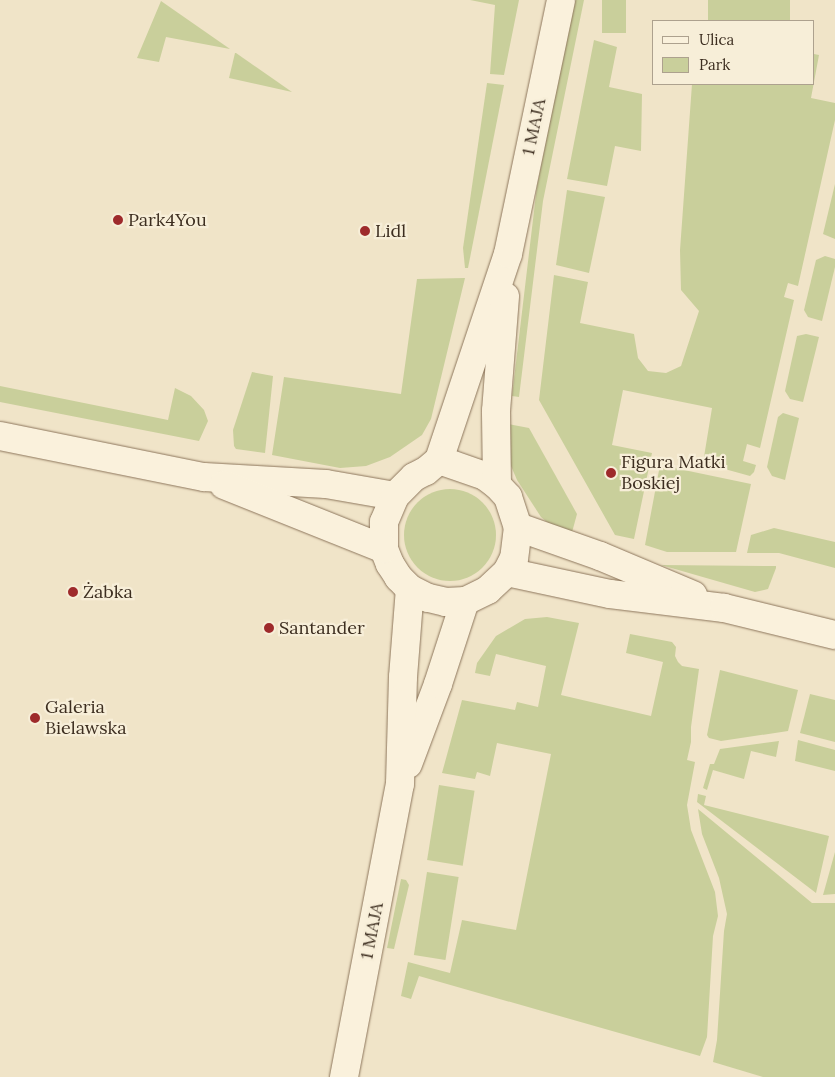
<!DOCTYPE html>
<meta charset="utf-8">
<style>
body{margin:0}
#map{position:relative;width:835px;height:1077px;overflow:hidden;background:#f0e4c8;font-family:Lora,serif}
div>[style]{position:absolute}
.green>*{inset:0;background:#c9cf9b;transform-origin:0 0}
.round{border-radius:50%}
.roads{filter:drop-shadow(0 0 1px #8d765c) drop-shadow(0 0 1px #8d765c)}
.minor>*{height:28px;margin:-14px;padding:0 14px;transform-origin:14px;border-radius:14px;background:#faf1dc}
.dots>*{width:14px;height:14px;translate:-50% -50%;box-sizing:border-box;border:2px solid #f7eed8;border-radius:50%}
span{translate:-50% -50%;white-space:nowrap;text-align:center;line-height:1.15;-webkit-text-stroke:4.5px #f7eed8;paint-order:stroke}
.street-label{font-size:18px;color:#3d2e20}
.poi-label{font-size:18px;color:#3d2e20}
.left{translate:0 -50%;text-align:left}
.legend{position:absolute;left:652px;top:20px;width:162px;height:65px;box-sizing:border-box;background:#f7eed8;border:1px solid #ada18e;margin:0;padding:6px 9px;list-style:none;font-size:15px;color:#3d2e20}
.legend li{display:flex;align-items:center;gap:10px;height:25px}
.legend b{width:25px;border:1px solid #ada18e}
</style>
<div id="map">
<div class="green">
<i style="clip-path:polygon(470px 0,519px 0,504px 75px,490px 74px,495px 5px)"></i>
<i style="clip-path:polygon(574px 0,584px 0,543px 201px,519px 397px,512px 396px,537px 186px)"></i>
<i style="left:602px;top:0;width:24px;height:33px"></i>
<i style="left:708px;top:0;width:82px;height:21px"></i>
<i style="clip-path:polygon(161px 1px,230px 49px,166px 37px,159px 62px,137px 58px)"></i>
<i style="clip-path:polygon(594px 40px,617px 47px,609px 87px,642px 94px,641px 151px,615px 146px,607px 186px,567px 179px)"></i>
<i style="clip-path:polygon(235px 53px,236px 53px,292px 92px,229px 78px)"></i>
<i style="clip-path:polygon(814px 54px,819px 55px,811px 98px,835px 103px,835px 120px,798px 286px,788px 283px,784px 297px,794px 300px,760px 448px,747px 444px,743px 461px,756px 465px,754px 472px,750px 476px,703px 463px,712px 408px,623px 390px,612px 445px,652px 453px,634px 539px,615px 535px,539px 400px,554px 275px,588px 282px,580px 323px,634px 334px,638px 358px,648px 371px,666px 373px,681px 366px,699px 311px,681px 290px,680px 250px,692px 84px,814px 84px)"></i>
<i style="clip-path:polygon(487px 83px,504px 85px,468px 268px,465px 268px,463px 248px)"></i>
<i style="clip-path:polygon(835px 184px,835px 239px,823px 234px)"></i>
<i style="clip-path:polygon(567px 190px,605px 197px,589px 273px,556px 265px)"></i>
<i style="clip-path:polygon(825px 256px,835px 259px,835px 267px,822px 321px,808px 317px,804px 310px,816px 260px)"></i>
<i style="clip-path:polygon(465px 278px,431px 419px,422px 435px,390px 457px,366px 466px,340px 468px,272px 455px,284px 377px,401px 394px,417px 279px)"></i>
<i style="clip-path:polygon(806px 334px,819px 337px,803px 402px,790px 399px,785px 391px,797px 336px)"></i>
<i style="clip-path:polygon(252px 372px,273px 376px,265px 453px,236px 449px,234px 446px,233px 430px)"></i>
<i style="clip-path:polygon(0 386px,168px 420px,175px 388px,191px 396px,204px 410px,208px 421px,199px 441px,0 402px)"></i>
<i style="clip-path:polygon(783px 413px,799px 418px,785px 480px,772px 476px,767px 467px,778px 417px)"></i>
<i style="clip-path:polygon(508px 424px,529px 428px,577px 514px,571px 536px,554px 528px,541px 517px,517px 480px,508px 459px)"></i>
<i style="clip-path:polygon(660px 465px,751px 484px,736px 552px,667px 552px,645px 545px)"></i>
<i class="round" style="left:404px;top:489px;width:92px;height:92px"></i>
<i style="clip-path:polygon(774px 528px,835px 542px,835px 568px,779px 553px,747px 553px,751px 535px)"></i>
<i style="clip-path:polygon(661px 565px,776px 566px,776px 568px,768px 589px,755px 592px)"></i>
<i style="clip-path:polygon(547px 617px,579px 623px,561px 695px,651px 716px,663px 662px,626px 653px,630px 634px,672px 642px,676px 647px,675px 656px,678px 662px,682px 666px,699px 669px,691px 727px,691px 742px,687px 760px,695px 762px,687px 805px,691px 830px,715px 892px,718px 916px,713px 936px,707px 1037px,700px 1056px,419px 976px,411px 999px,401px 996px,408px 962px,450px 973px,462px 920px,516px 930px,551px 754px,497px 743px,490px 776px,477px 772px,475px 779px,442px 773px,462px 700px,515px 710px,517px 702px,538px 707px,546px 666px,496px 654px,490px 676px,475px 673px,477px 663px,496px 636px,525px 619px)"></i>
<i style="clip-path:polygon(720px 670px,798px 690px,788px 731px,721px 741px,709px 738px,707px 735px)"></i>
<i style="clip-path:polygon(810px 694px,835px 700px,835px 742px,800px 733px)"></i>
<i style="clip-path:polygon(798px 740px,835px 750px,835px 771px,795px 761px)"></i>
<i style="clip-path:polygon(779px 741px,776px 757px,751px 751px,744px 779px,713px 770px,707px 790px,703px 788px,710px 764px,714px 764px,720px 749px)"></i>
<i style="left:439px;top:785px;width:36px;height:76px;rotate:9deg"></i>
<i style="clip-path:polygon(698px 794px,706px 796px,704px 805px,829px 836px,816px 893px,697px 802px)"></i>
<i style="clip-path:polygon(698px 809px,812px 903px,835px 903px,835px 1077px,763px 1077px,713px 1062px,717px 1040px,724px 931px,727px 914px,719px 878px,702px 834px)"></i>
<i style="clip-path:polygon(835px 852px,835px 894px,823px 895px)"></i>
<i style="left:427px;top:872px;width:32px;height:84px;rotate:9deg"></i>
<i style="clip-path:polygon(401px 879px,406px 880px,409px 885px,394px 949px,387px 948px)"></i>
</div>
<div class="roads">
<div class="minor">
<i style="left:0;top:436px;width:208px;rotate:11.4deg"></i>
<i style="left:204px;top:477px;width:122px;rotate:3.3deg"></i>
<i style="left:326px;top:484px;width:70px;rotate:9.9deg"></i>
<i style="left:439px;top:460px;width:217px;rotate:-71.5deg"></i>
<i style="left:508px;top:254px;width:259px;rotate:-78.2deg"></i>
<i style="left:439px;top:460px;width:49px;rotate:19.2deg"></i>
<i style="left:485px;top:476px;width:15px;rotate:37deg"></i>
<i style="left:497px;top:485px;width:16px;rotate:47deg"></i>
<i style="left:508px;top:497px;width:32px;rotate:72deg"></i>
<i style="left:518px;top:527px;width:31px;rotate:97deg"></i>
<i style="left:514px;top:558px;width:16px;rotate:117deg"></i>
<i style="left:507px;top:572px;width:26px;rotate:137deg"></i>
<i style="left:488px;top:590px;width:25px;rotate:154deg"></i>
<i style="left:465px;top:601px;width:19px;rotate:177deg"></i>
<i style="left:446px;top:602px;width:18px;rotate:-167deg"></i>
<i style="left:428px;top:598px;width:20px;rotate:-153deg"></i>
<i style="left:410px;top:589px;width:16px;rotate:-135deg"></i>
<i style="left:399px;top:578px;width:17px;rotate:-123deg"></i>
<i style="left:390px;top:564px;width:16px;rotate:-112deg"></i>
<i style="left:384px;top:549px;width:27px;rotate:-90deg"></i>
<i style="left:384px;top:522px;width:28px;rotate:-67deg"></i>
<i style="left:395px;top:496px;width:27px;rotate:-45deg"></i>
<i style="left:414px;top:477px;width:13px;rotate:-27deg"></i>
<i style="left:426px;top:471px;width:17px;rotate:-40deg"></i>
<i style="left:224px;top:485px;width:172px;rotate:21.8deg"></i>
<i style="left:497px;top:485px;width:74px;rotate:-90.8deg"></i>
<i style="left:496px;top:411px;width:115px;rotate:-85.5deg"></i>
<i style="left:518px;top:527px;width:87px;rotate:19.5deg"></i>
<i style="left:600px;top:556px;width:101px;rotate:22.8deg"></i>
<i style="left:507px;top:572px;width:105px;rotate:12.1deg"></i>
<i style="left:610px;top:594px;width:115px;rotate:7deg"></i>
<i style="left:724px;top:608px;width:114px;rotate:13.7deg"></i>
<i style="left:408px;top:764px;width:85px;rotate:-69.4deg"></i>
<i style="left:438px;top:684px;width:87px;rotate:-72deg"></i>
<i style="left:344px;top:1077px;width:298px;rotate:-79.2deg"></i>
<i style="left:400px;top:784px;width:107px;rotate:-88.4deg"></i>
<i style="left:403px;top:677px;width:88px;rotate:-85.5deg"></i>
</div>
</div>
<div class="dots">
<i style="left:118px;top:220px;background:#9e2a2b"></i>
<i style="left:365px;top:231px;background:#9e2a2b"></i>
<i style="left:611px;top:473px;background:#9e2a2b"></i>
<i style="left:73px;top:592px;background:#9e2a2b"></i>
<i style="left:269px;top:628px;background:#9e2a2b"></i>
<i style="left:35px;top:718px;background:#9e2a2b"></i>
</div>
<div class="street-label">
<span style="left:534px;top:127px;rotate:-78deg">1 MAJA</span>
<span style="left:372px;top:931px;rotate:-79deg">1 MAJA</span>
</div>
<div class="poi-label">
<span class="left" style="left:128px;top:220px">Park4You</span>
<span class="left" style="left:375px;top:231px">Lidl</span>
<span class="left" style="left:621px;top:473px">Figura Matki<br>Boskiej</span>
<span class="left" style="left:83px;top:592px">Żabka</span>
<span class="left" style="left:279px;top:628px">Santander</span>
<span class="left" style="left:45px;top:718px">Galeria<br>Bielawska</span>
</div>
<ul class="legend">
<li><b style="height:6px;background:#faf1dc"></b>Ulica</li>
<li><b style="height:14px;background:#c9cf9b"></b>Park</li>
</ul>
</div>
